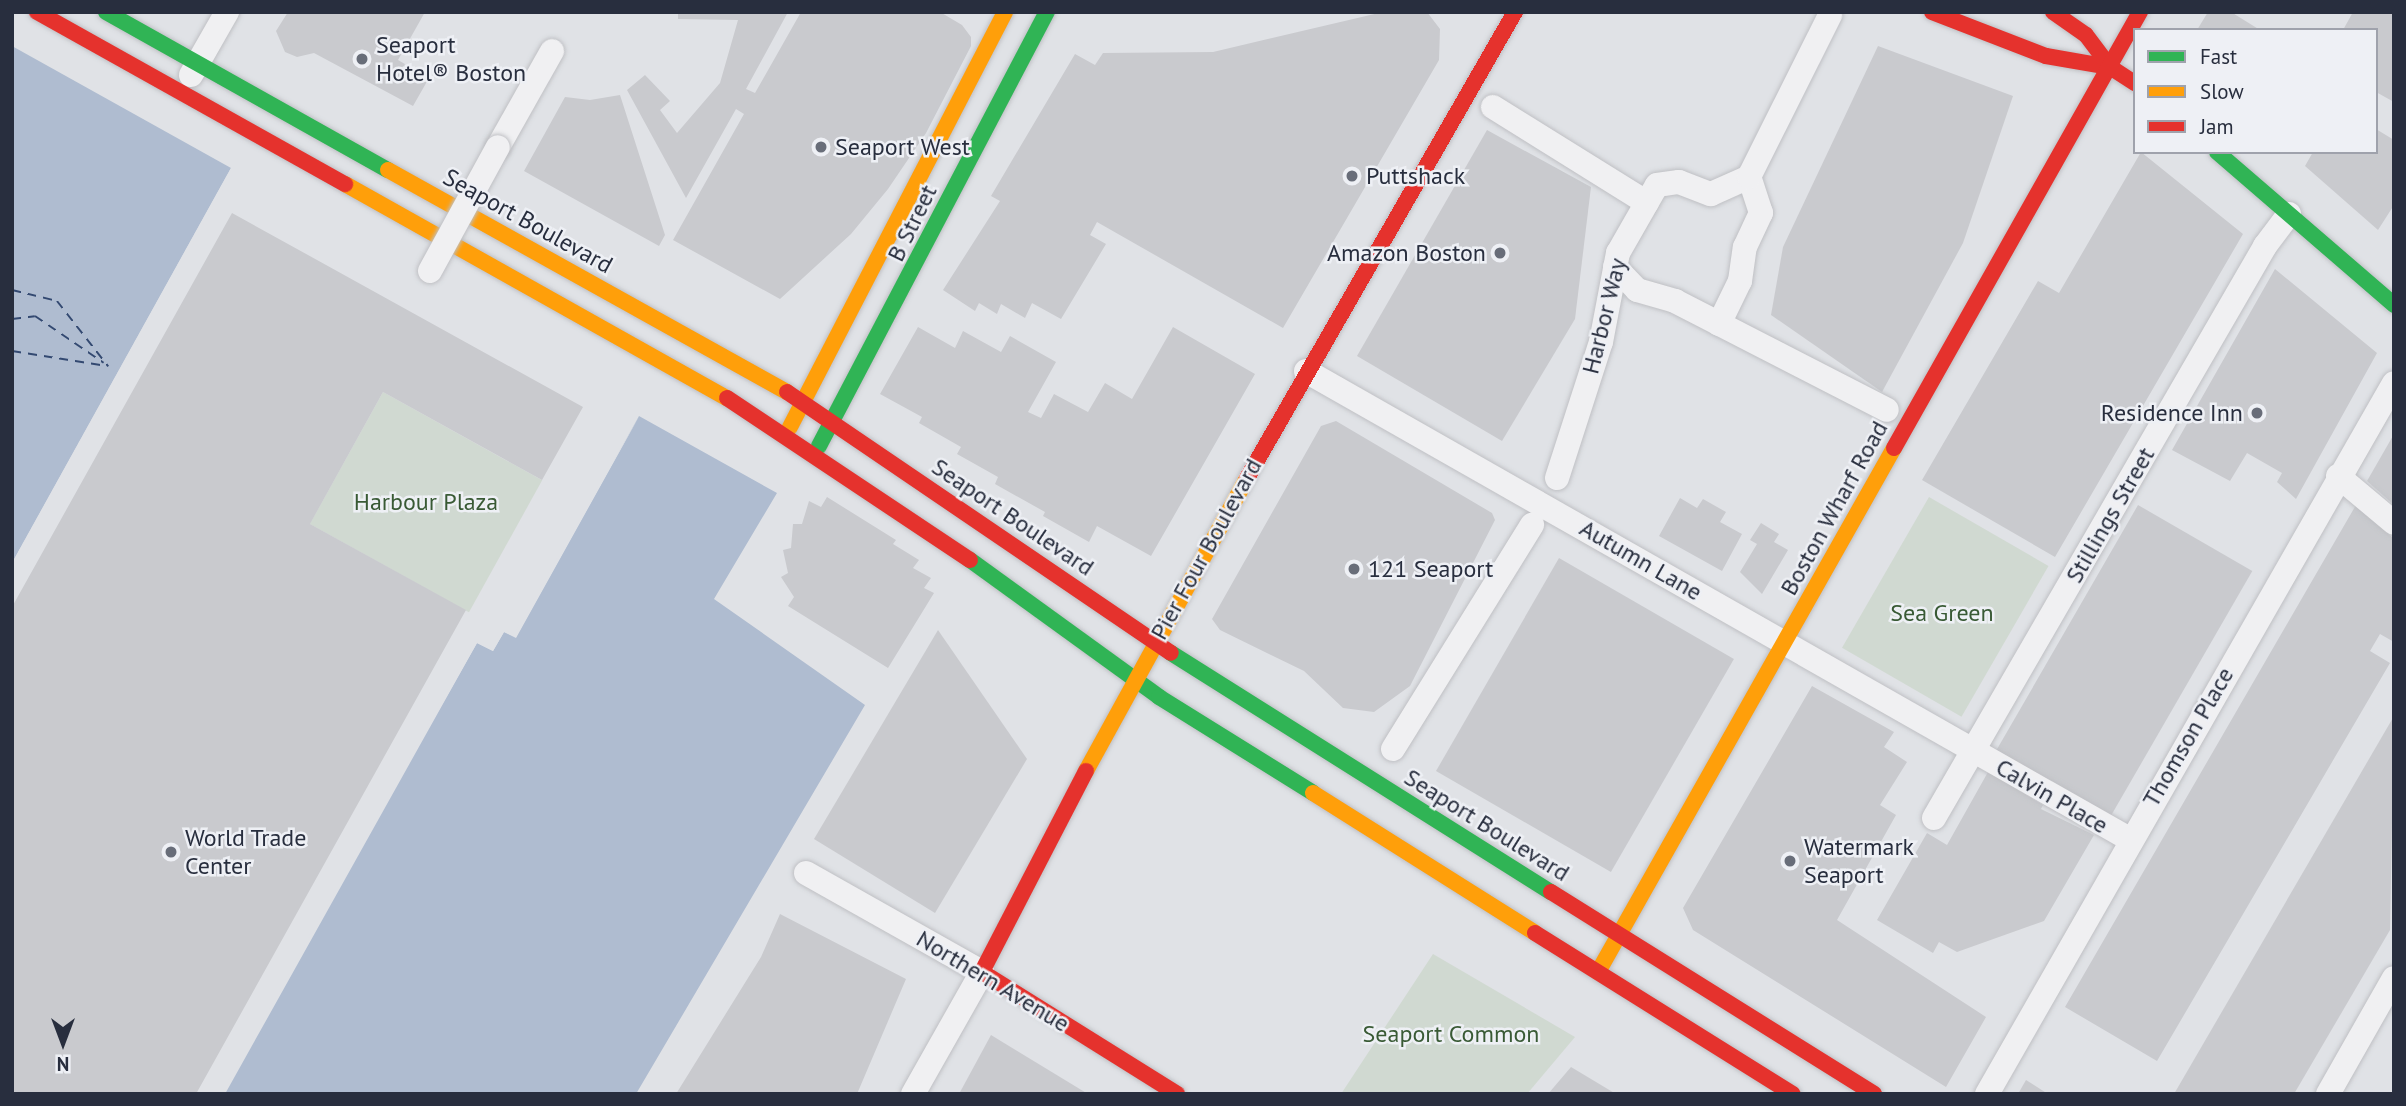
<!DOCTYPE html>
<meta charset="utf-8">
<style>
body{margin:0}
#map{position:relative;width:2406px;height:1106px;overflow:hidden;background:#e0e2e6;font-family:"PT Sans",sans-serif}
div>[style]{position:absolute}
.green>*{inset:0;background:#d0d9d1;transform-origin:0 0}
.water>*{inset:0;background:#afbcd0}
.pier>*{inset:0;background:#e0e2e6}
.ferry>*{height:2px;margin-top:-1px;transform-origin:0;background:repeating-linear-gradient(90deg,#334971 0 9px,transparent 0 16px)}
.building>*{inset:0;background:#c9cace;transform-origin:0 0}
.roads{filter:drop-shadow(0 0 2px #bfc0c4) drop-shadow(0 0 2px #bfc0c4)}
.street>*{height:24px;margin:-12px;padding:0 12px;transform-origin:12px;border-radius:12px;background:#f0f0f2}
.fast>*{height:16px;margin:-8px;padding:0 8px;transform-origin:8px;border-radius:8px;background:#30b455}
.slow>*{height:16px;margin:-8px;padding:0 8px;transform-origin:8px;border-radius:8px;background:#ff9f0a}
.jam>*{height:16px;margin:-8px;padding:0 8px;transform-origin:8px;border-radius:8px;background:#e5322d}
.bridges{filter:drop-shadow(0 0 2px #bfc0c4) drop-shadow(0 0 2px #bfc0c4)}
.street-bridge>*{height:24px;margin:-12px;padding:0 12px;transform-origin:12px;border-radius:12px;background:#f0f0f2}
.dots>*{width:19px;height:19px;translate:-50% -50%;box-sizing:border-box;border:4px solid #eef0f5;border-radius:50%}
span{translate:-50% -50%;white-space:nowrap;text-align:center;line-height:1.15;-webkit-text-stroke:5px #eef0f5;paint-order:stroke}
.poi-label{font-size:24px;color:#282e3e}
.left{translate:0 -50%;text-align:left}
.right{translate:-100% -50%;text-align:right}
.street-label{font-size:24px;color:#282e3e}
.park-label{font-size:24px;color:#395a35}
.frame{position:absolute;inset:0;border:14px solid #282e3e;pointer-events:none}
.legend{position:absolute;left:2133px;top:28px;width:245px;height:126px;box-sizing:border-box;background:#eef0f5;border:2px solid #9fa2ac;margin:0;padding:9px 12px;list-style:none;font-size:21px;color:#282e3e}
.legend li{display:flex;align-items:center;gap:14px;height:35px}
.legend b{width:35px;border:2px solid #9fa2ac}
.north{position:absolute;left:28px;top:1008px;width:70px;height:70px;-webkit-text-stroke:5px #eef0f5;paint-order:stroke;rotate:180deg;font-size:19px;font-weight:700;line-height:28px;text-align:center;color:#282e3e}
.north::after{content:'';display:block;margin:auto;width:24px;height:32px;background:#282e3e;clip-path:polygon(50% 0,100% 100%,50% 72%,0 100%)}
</style>
<div id="map">
<div class="green">
<i style="left:383px;top:392px;width:182px;height:151px;rotate:29deg"></i>
<i style="left:1929px;top:497px;width:138px;height:174px;rotate:30deg"></i>
<i style="clip-path:polygon(1433px 954px,1575px 1037px,1527px 1094px,1341px 1094px)"></i>
</div>
<div class="water">
<i style="clip-path:polygon(12px 46px,231px 168px,12px 563px)"></i>
<i style="clip-path:polygon(639px 416px,777px 493px,714px 599px,865px 705px,636px 1094px,225px 1094px,477px 643px,493px 651px,504px 632px,516px 637px)"></i>
</div>
<div class="pier">
<i style="clip-path:polygon(231px 168px,234px 170px,12px 567px,12px 563px)"></i>
<i style="clip-path:polygon(641px 413px,516px 638px,504px 632px,493px 651px,477px 643px,221px 1094px,474px 641px,492px 647px,502px 629px,514px 633px)"></i>
</div>
<div class="ferry">
<i style="left:12px;top:290px;width:46px;rotate:13.7deg"></i>
<i style="left:57px;top:301px;width:83px;rotate:51.9deg"></i>
<i style="left:12px;top:319px;width:23px;rotate:-7deg"></i>
<i style="left:35px;top:316px;width:83px;rotate:34.3deg"></i>
<i style="left:12px;top:351px;width:96px;rotate:9deg"></i>
</div>
<div class="building">
<i style="clip-path:polygon(288px 12px,425px 12px,398px 60px,429px 78px,413px 106px,314px 53px,297px 57px,285px 52px,276px 31px)"></i>
<i style="clip-path:polygon(678px 12px,788px 12px,746px 89px,755px 93px,801px 12px,940px 12px,962px 25px,971px 37px,971px 46px,926px 133px,888px 189px,851px 234px,780px 299px,673px 240px,744px 114px,736px 109px,686px 198px,627px 90px,645px 75px,670px 101px,660px 110px,677px 133px,720px 83px,738px 20px,678px 19px)"></i>
<i style="clip-path:polygon(1383px 12px,1427px 12px,1440px 29px,1439px 60px,1283px 328px,1097px 222px,1090px 235px,1106px 244px,1061px 319px,1032px 303px,1025px 318px,1001px 304px,997px 314px,979px 303px,975px 311px,943px 290px,1000px 201px,991px 196px,1075px 54px,1095px 65px,1103px 53px,1213px 52px)"></i>
<i style="clip-path:polygon(2208px 12px,2231px 12px,2260px 30px,2197px 30px)"></i>
<i style="clip-path:polygon(2353px 12px,2394px 12px,2394px 102px,2376px 92px,2376px 30px,2343px 30px)"></i>
<i style="clip-path:polygon(1878px 46px,2013px 96px,1963px 243px,1882px 392px,1771px 315px,1783px 247px)"></i>
<i style="clip-path:polygon(620px 95px,665px 235px,659px 246px,524px 171px,565px 97px,590px 100px)"></i>
<i style="clip-path:polygon(2376px 129px,2394px 140px,2394px 205px,2378px 230px,2305px 166px,2313px 152px,2376px 152px)"></i>
<i style="clip-path:polygon(1487px 130px,1591px 187px,1575px 319px,1502px 441px,1357px 356px)"></i>
<i style="clip-path:polygon(2141px 152px,2243px 234px,2055px 557px,1922px 480px,2038px 281px,2059px 293px)"></i>
<i style="clip-path:polygon(232px 213px,583px 407px,542px 480px,383px 392px,310px 524px,466px 610px,196px 1094px,12px 1094px,12px 607px)"></i>
<i style="clip-path:polygon(2275px 269px,2377px 353px,2296px 499px,2277px 482px,2282px 473px,2247px 453px,2230px 481px,2172px 450px)"></i>
<i style="clip-path:polygon(918px 327px,955px 348px,963px 331px,1001px 352px,1010px 336px,1056px 362px,1028px 412px,1041px 418px,1054px 394px,1088px 412px,1105px 383px,1132px 399px,1173px 327px,1255px 374px,1151px 556px,1097px 526px,1089px 542px,1043px 516px,1045px 512px,995px 484px,998px 477px,957px 454px,961px 447px,919px 423px,922px 417px,880px 394px)"></i>
<i style="clip-path:polygon(1336px 421px,1492px 513px,1495px 520px,1410px 686px,1374px 712px,1343px 708px,1304px 671px,1220px 630px,1212px 619px,1321px 426px)"></i>
<i style="clip-path:polygon(2394px 434px,2394px 505px,2367px 481px)"></i>
<i style="clip-path:polygon(827px 497px,896px 540px,893px 544px,919px 560px,913px 568px,931px 578px,924px 588px,934px 593px,888px 668px,788px 606px,794px 597px,781px 577px,788px 573px,783px 550px,791px 548px,793px 524px,802px 524px,809px 501px,821px 507px)"></i>
<i style="clip-path:polygon(1680px 498px,1697px 508px,1703px 499px,1726px 512px,1720px 522px,1742px 534px,1722px 571px,1659px 536px)"></i>
<i style="left:2138px;top:505px;width:132px;height:283px;rotate:30deg"></i>
<i style="clip-path:polygon(2356px 505px,2394px 539px,2394px 642px,2380px 634px,2370px 651px,2390px 663px,2157px 1061px,2065px 1007px)"></i>
<i style="clip-path:polygon(1761px 523px,1779px 534px,1774px 542px,1788px 550px,1762px 594px,1740px 572px,1757px 544px,1750px 540px)"></i>
<i style="left:1559px;top:558px;width:202px;height:246px;rotate:30deg"></i>
<i style="clip-path:polygon(938px 630px,1027px 759px,935px 913px,814px 839px)"></i>
<i style="clip-path:polygon(1812px 686px,1894px 732px,1884px 747px,1907px 762px,1880px 805px,1896px 815px,1837px 920px,1986px 1017px,1946px 1087px,1693px 930px,1683px 908px)"></i>
<i style="clip-path:polygon(2394px 716px,2390px 930px,2294px 1094px,2174px 1094px)"></i>
<i style="clip-path:polygon(1988px 772px,2043px 805px,2041px 809px,2094px 835px,2044px 921px,1957px 952px,1939px 942px,1933px 953px,1877px 920px,1927px 833px,1947px 845px)"></i>
<i style="clip-path:polygon(780px 914px,906px 979px,857px 1094px,676px 1094px,761px 957px)"></i>
<i style="clip-path:polygon(991px 1035px,1088px 1094px,959px 1094px)"></i>
<i style="clip-path:polygon(1571px 1067px,1616px 1094px,1548px 1094px)"></i>
<i style="clip-path:polygon(2026px 1080px,2048px 1094px,2018px 1094px)"></i>
</div>
<div class="roads">
<div class="street">
<i style="left:191px;top:75px;width:73px;rotate:-60.3deg"></i>
<i style="left:1493px;top:107px;width:181px;rotate:31.9deg"></i>
<i style="left:498px;top:147px;width:110px;rotate:-60.6deg"></i>
<i style="left:1615px;top:267px;width:32px;rotate:46deg"></i>
<i style="left:1637px;top:290px;width:40px;rotate:16deg"></i>
<i style="left:1675px;top:301px;width:238px;rotate:27.2deg"></i>
<i style="left:1719px;top:324px;width:48px;rotate:-64deg"></i>
<i style="left:1740px;top:281px;width:34px;rotate:-82deg"></i>
<i style="left:1745px;top:247px;width:38px;rotate:-65deg"></i>
<i style="left:1761px;top:213px;width:38px;rotate:-108deg"></i>
<i style="left:1306px;top:371px;width:947px;rotate:29.62deg"></i>
<i style="left:2338px;top:476px;width:73px;rotate:40deg"></i>
<i style="left:1557px;top:478px;width:143px;rotate:-72.1deg"></i>
<i style="left:1601px;top:342px;width:91px;rotate:-79.2deg"></i>
<i style="left:1618px;top:253px;width:78px;rotate:-60.2deg"></i>
<i style="left:1657px;top:185px;width:22px;rotate:-8deg"></i>
<i style="left:1679px;top:182px;width:34px;rotate:21deg"></i>
<i style="left:1711px;top:194px;width:42px;rotate:-24.1deg"></i>
<i style="left:1749px;top:177px;width:181px;rotate:-63.4deg"></i>
<i style="left:1393px;top:749px;width:264px;rotate:-58.2deg"></i>
<i style="left:1934px;top:818px;width:661px;rotate:-59.94deg"></i>
<i style="left:2265px;top:246px;width:40px;rotate:-53deg"></i>
<i style="left:806px;top:873px;width:202px;rotate:29.4deg"></i>
<i style="left:982px;top:972px;width:140px;rotate:119.5deg"></i>
<i style="left:1987px;top:1094px;width:819px;rotate:-60.21deg"></i>
<i style="left:2328px;top:1094px;width:133px;rotate:-60.4deg"></i>
</div>
<div class="fast">
<i style="left:106px;top:12px;width:323px;rotate:29.3deg"></i>
<i style="left:2217px;top:152px;width:234px;rotate:40.8deg"></i>
<i style="left:819px;top:446px;width:490px;rotate:-62.3deg"></i>
<i style="left:970px;top:560px;width:233px;rotate:35.9deg"></i>
<i style="left:1159px;top:697px;width:181px;rotate:31.9deg"></i>
<i style="left:1171px;top:653px;width:449px;rotate:32.2deg"></i>
</div>
<div class="slow">
<i style="left:388px;top:170px;width:457px;rotate:29.1deg"></i>
<i style="left:345px;top:184px;width:438px;rotate:29.3deg"></i>
<i style="left:790px;top:427px;width:467px;rotate:-62.6deg"></i>
<i style="left:1086px;top:771px;width:334px;rotate:-61.2deg"></i>
<i style="left:1313px;top:793px;width:262px;rotate:32.2deg"></i>
<i style="left:1598px;top:972px;width:602px;rotate:-60.54deg"></i>
</div>
<div class="jam">
<i style="left:37px;top:12px;width:353px;rotate:29.2deg"></i>
<i style="left:1932px;top:12px;width:122px;rotate:21.1deg"></i>
<i style="left:2046px;top:56px;width:65px;rotate:9.8deg"></i>
<i style="left:2053px;top:12px;width:40px;rotate:34.9deg"></i>
<i style="left:2086px;top:35px;width:40px;rotate:53deg"></i>
<i style="left:2110px;top:67px;width:30px;rotate:33deg"></i>
<i style="left:787px;top:392px;width:464px;rotate:34.2deg"></i>
<i style="left:727px;top:398px;width:292px;rotate:33.7deg"></i>
<i style="left:1894px;top:448px;width:501px;rotate:-60.57deg"></i>
<i style="left:1247px;top:478px;width:538px;rotate:-60.1deg"></i>
<i style="left:1086px;top:771px;width:226px;rotate:117.4deg"></i>
<i style="left:982px;top:972px;width:230px;rotate:32deg"></i>
<i style="left:1551px;top:892px;width:381px;rotate:32deg"></i>
<i style="left:1535px;top:933px;width:304px;rotate:32deg"></i>
</div>
</div>
<div class="bridges">
<div class="street-bridge">
<i style="left:430px;top:271px;width:141px;rotate:-61.3deg"></i>
</div>
</div>
<div class="dots">
<i style="left:362px;top:59px;background:#686d79"></i>
<i style="left:821px;top:147px;background:#686d79"></i>
<i style="left:1352px;top:176px;background:#686d79"></i>
<i style="left:1500px;top:253px;background:#686d79"></i>
<i style="left:2257px;top:413px;background:#686d79"></i>
<i style="left:1354px;top:569px;background:#686d79"></i>
<i style="left:171px;top:852px;background:#686d79"></i>
<i style="left:1790px;top:861px;background:#686d79"></i>
</div>
<div class="poi-label">
<span class="left" style="left:376px;top:59px">Seaport<br>Hotel® Boston</span>
<span class="left" style="left:835px;top:147px">Seaport West</span>
<span class="left" style="left:1366px;top:176px">Puttshack</span>
<span class="right" style="left:1486px;top:253px">Amazon Boston</span>
<span class="right" style="left:2243px;top:413px">Residence Inn</span>
<span class="left" style="left:1368px;top:569px">121 Seaport</span>
<span class="left" style="left:185px;top:852px">World Trade<br>Center</span>
<span class="left" style="left:1804px;top:861px">Watermark<br>Seaport</span>
</div>
<div class="street-label">
<span style="left:528px;top:221px;rotate:29deg">Seaport Boulevard</span>
<span style="left:912px;top:223px;rotate:-64deg">B Street</span>
<span style="left:1604px;top:316px;rotate:-76deg">Harbor Way</span>
<span style="left:1834px;top:508px;rotate:-61deg">Boston Wharf Road</span>
<span style="left:2110px;top:515px;rotate:-60deg">Stillings Street</span>
<span style="left:1013px;top:517px;rotate:34deg">Seaport Boulevard</span>
<span style="left:1206px;top:549px;rotate:-61deg">Pier Four Boulevard</span>
<span style="left:1641px;top:560px;rotate:30deg">Autumn Lane</span>
<span style="left:2188px;top:737px;rotate:-60deg">Thomson Place</span>
<span style="left:2052px;top:796px;rotate:30deg">Calvin Place</span>
<span style="left:1487px;top:825px;rotate:32deg">Seaport Boulevard</span>
<span style="left:993px;top:981px;rotate:31deg">Northern Avenue</span>
</div>
<div class="park-label">
<span style="left:426px;top:502px">Harbour Plaza</span>
<span style="left:1942px;top:613px">Sea Green</span>
<span style="left:1451px;top:1034px">Seaport Common</span>
</div>
<div class="frame"></div>
<ul class="legend">
<li><b style="height:9px;background:#30b455"></b>Fast</li>
<li><b style="height:9px;background:#ff9f0a"></b>Slow</li>
<li><b style="height:9px;background:#e5322d"></b>Jam</li>
</ul>
<div class="north">N</div>
</div>
